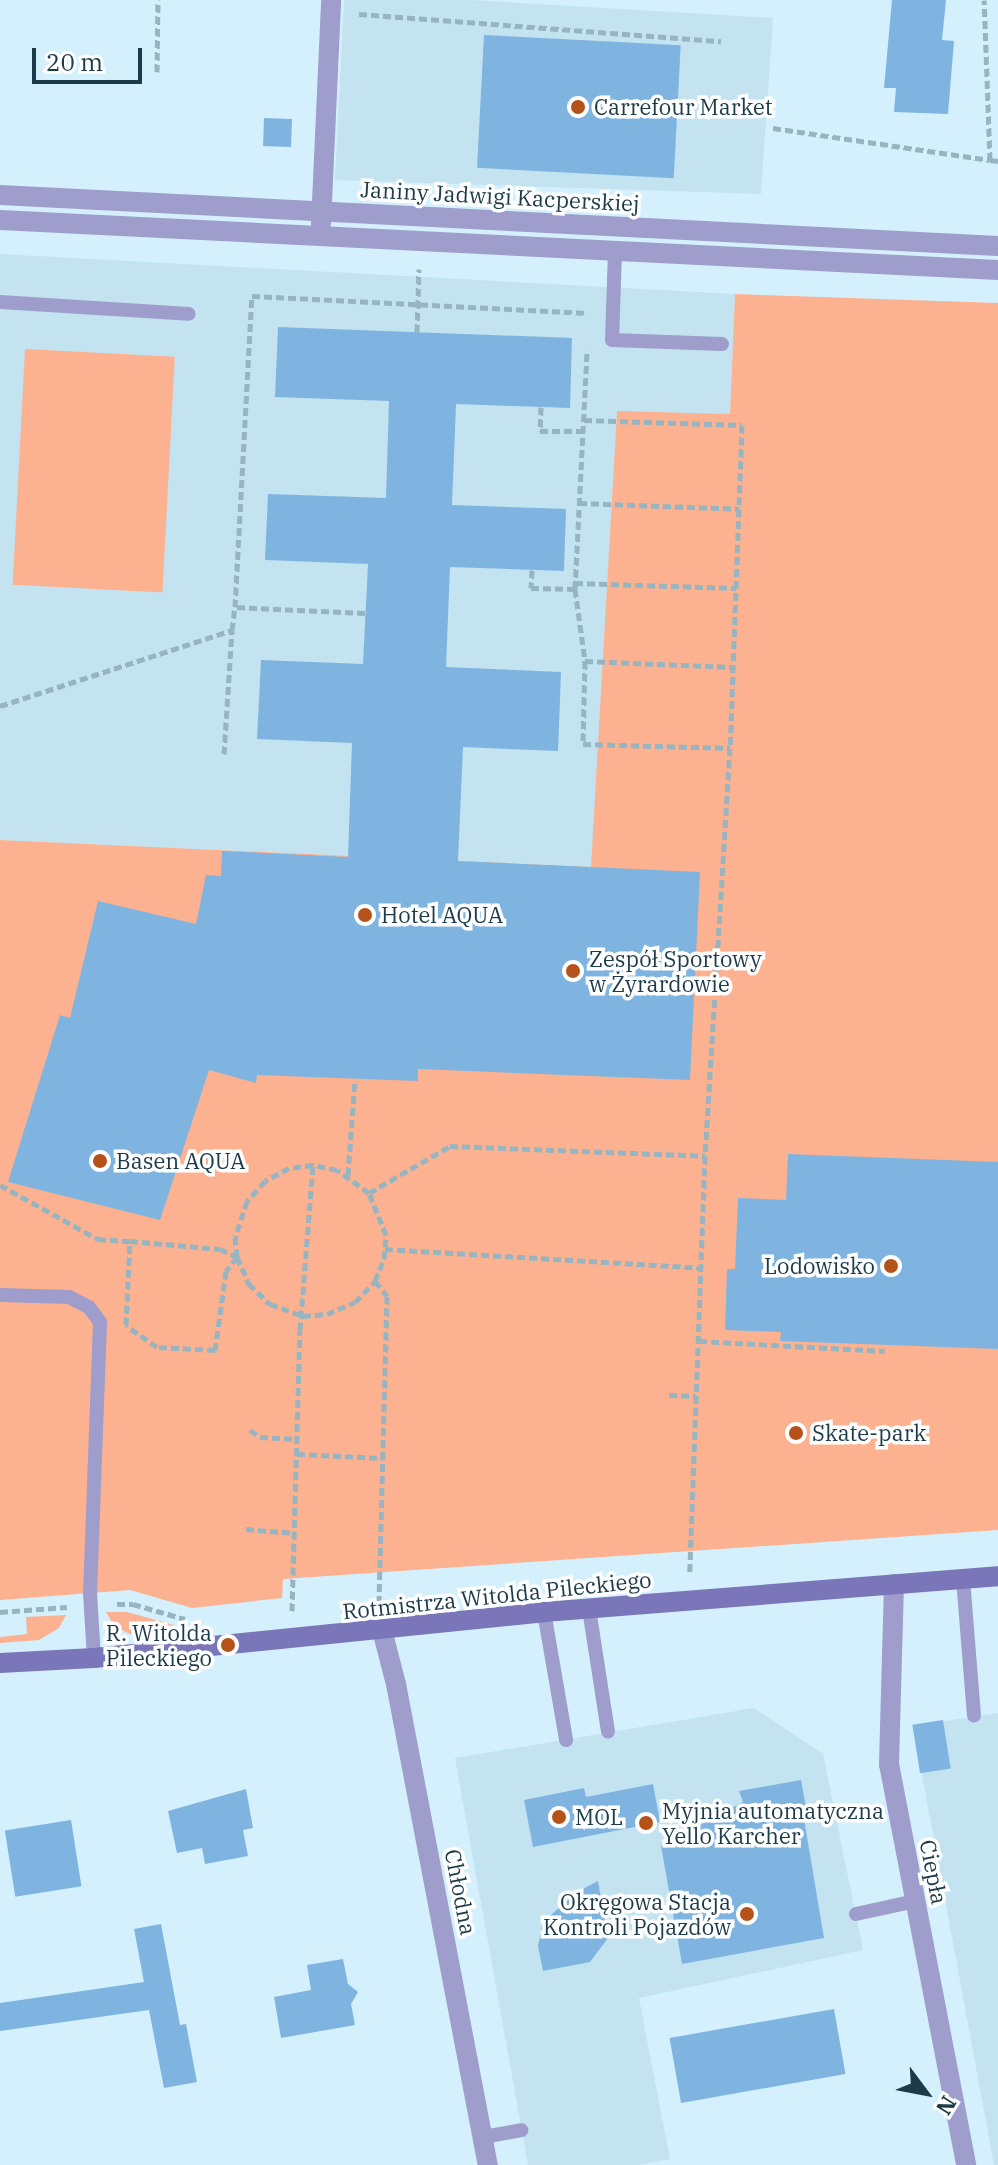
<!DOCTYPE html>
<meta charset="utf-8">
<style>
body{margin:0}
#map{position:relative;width:998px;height:2165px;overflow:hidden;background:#d4f0fd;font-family:"IBM Plex Serif",serif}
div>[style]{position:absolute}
.built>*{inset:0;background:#c3e3f1}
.green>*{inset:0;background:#fcb290;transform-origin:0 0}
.building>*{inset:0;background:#7fb4e1;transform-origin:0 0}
.path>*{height:5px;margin-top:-2.5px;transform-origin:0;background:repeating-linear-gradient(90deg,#97b4c1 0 8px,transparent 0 12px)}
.lane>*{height:14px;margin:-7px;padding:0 7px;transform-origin:7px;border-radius:7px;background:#9e9dcb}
.street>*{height:20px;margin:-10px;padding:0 10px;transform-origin:10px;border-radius:10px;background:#9e9dcb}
.secondary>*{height:20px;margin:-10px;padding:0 10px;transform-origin:10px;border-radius:10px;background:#7a76b9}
.dots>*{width:22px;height:22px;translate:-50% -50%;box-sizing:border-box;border:4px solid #fff;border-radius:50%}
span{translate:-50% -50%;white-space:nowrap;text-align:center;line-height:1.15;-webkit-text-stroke:7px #fff;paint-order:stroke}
.poi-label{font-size:22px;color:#1c3b48}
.left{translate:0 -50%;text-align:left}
.right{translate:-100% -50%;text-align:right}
.street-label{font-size:22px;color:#1c3b48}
.north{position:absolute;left:886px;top:2053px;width:80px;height:80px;-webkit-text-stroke:6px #fff;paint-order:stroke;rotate:122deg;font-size:22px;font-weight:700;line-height:32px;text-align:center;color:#1c3b48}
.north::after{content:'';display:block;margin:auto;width:28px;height:36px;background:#1c3b48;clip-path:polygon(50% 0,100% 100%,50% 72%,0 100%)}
.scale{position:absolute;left:32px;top:48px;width:110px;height:36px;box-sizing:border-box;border:4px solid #1c3b48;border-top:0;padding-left:10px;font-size:24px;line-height:28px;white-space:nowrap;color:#1c3b48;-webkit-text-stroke:6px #fff;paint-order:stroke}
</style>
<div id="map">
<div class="built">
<i style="clip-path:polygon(344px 0,471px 0,773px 18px,761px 194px,335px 180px)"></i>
<i style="clip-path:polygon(0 254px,735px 294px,730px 414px,617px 412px,592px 867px,0 840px)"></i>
<i style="clip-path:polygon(754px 1708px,823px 1754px,863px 1950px,639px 1998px,670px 2159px,638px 2165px,528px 2165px,455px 1758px)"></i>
<i style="clip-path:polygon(998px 1713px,998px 2165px,994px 2165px,913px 1726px)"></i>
</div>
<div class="green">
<i style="clip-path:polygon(735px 294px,998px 303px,998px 1530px,283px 1579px,282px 1598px,192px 1608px,130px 1590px,0 1600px,0 840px,591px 867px,617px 411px,730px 414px)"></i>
<i style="left:25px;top:349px;width:150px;height:236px;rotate:3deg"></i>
<i style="clip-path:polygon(106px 1612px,127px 1612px,192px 1630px,130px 1634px,114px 1626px)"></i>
<i style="clip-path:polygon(66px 1615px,59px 1628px,39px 1640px,0 1643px,0 1637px,27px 1634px,26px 1617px)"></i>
</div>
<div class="building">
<i style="clip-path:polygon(892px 0,946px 0,942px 40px,954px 41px,948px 114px,894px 112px,896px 88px,884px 88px)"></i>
<i style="left:484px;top:35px;width:197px;height:133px;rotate:3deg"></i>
<i style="left:264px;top:118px;width:28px;height:28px;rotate:2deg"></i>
<i style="clip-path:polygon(278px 327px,572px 338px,570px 408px,456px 404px,452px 505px,566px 509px,564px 571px,450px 567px,446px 667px,561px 672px,558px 751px,463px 747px,458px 861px,700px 872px,690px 1080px,418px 1069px,418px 1081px,257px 1075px,256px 1083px,209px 1070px,160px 1220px,8px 1182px,60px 1015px,70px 1018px,98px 901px,196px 924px,206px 875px,221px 876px,222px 851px,348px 857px,352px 743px,257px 739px,261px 660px,363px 664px,368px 564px,265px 560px,268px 494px,386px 498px,389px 401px,275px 397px)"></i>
<i style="clip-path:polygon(788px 1154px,998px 1162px,998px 1349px,780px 1341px,781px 1332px,725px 1330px,727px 1269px,735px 1269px,738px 1198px,786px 1200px)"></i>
<i style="left:943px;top:1720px;width:49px;height:31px;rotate:81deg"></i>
<i style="clip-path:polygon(801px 1780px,807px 1813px,803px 1813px,824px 1938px,682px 1964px,661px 1846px,743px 1802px,739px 1791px)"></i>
<i style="clip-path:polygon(653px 1784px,660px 1822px,533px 1847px,524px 1800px,584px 1788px,586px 1797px)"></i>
<i style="clip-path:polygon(246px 1789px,253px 1828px,243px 1830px,248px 1856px,205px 1864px,202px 1848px,177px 1853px,168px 1811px)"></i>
<i style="left:71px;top:1820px;width:67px;height:67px;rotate:81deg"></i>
<i style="clip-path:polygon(598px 1881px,608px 1938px,590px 1962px,543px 1971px,538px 1946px,543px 1922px,577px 1892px)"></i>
<i style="clip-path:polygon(161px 1924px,180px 2025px,186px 2024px,197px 2082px,164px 2088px,149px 2010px,0 2031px,0 2003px,144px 1982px,134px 1929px)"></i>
<i style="clip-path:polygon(343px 1959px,348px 1984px,358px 1992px,351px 2004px,355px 2025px,281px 2038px,274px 1997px,311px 1990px,307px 1965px)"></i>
<i style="left:834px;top:2009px;width:66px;height:167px;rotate:80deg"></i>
</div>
<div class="path">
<i style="left:359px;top:14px;width:363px;rotate:4.3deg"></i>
<i style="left:157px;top:72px;width:72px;rotate:-89.2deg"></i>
<i style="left:773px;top:128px;width:219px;rotate:8.4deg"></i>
<i style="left:990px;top:160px;width:160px;rotate:-92.1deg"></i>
<i style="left:990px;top:160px;width:8px;rotate:7deg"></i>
<i style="left:417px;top:332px;width:63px;rotate:-88.2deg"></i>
<i style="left:541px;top:407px;width:24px;rotate:92deg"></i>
<i style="left:540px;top:431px;width:43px"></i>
<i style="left:584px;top:420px;width:158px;rotate:1.8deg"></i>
<i style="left:742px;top:425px;width:323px;rotate:92.1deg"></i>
<i style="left:730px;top:748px;width:409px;rotate:93.5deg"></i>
<i style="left:705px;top:1156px;width:416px;rotate:92.1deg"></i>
<i style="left:579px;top:503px;width:160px;rotate:2.1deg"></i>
<i style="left:532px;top:570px;width:18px;rotate:93deg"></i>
<i style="left:531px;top:588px;width:44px;rotate:1.3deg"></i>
<i style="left:575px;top:589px;width:240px;rotate:-87.1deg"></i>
<i style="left:575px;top:583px;width:161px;rotate:1.8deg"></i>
<i style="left:575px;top:589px;width:73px;rotate:82.1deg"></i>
<i style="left:585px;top:661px;width:83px;rotate:91.4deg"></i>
<i style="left:583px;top:744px;width:147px;rotate:1.6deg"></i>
<i style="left:365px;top:613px;width:130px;rotate:-177.4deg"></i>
<i style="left:235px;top:607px;width:311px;rotate:-86.9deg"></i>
<i style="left:252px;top:296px;width:336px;rotate:2.9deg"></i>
<i style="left:585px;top:661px;width:148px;rotate:2.3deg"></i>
<i style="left:0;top:706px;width:244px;rotate:-18.1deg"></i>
<i style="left:232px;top:630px;width:23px;rotate:-83deg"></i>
<i style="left:224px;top:754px;width:124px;rotate:-86.3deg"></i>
<i style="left:348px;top:1175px;width:96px;rotate:-85.8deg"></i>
<i style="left:0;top:1185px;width:112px;rotate:28.9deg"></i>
<i style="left:98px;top:1239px;width:32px;rotate:4deg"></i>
<i style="left:130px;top:1241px;width:90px;rotate:5.1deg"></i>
<i style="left:220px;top:1249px;width:19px;rotate:25deg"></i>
<i style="left:237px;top:1257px;width:30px;rotate:66deg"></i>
<i style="left:249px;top:1284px;width:29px;rotate:44deg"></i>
<i style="left:270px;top:1304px;width:35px;rotate:20deg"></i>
<i style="left:303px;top:1316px;width:24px;rotate:-5deg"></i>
<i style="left:327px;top:1314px;width:30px;rotate:-23deg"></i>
<i style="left:355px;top:1302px;width:29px;rotate:-46deg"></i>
<i style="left:375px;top:1281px;width:24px;rotate:-68deg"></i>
<i style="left:384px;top:1259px;width:24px;rotate:-85deg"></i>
<i style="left:386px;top:1235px;width:45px;rotate:-112deg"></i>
<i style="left:369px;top:1193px;width:39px;rotate:-144deg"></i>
<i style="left:337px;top:1170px;width:25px;rotate:-168deg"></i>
<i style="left:313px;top:1165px;width:24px;rotate:173deg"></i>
<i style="left:289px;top:1168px;width:27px;rotate:152deg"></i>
<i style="left:265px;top:1181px;width:27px;rotate:132deg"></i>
<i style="left:247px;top:1201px;width:38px;rotate:108deg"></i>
<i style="left:235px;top:1237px;width:20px;rotate:84deg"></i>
<i style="left:237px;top:1257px;width:18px;rotate:128deg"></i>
<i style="left:226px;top:1271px;width:80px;rotate:97.9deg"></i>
<i style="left:215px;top:1350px;width:58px;rotate:-177deg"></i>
<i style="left:157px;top:1347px;width:38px;rotate:-145deg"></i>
<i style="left:126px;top:1325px;width:84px;rotate:-87.3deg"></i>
<i style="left:369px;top:1193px;width:94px;rotate:-30.1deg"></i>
<i style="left:450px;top:1146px;width:255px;rotate:2.2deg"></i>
<i style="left:385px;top:1249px;width:317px;rotate:3.4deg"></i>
<i style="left:375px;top:1281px;width:19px;rotate:51deg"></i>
<i style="left:387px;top:1296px;width:307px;rotate:91.5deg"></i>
<i style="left:699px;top:1341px;width:186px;rotate:3.1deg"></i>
<i style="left:669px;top:1395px;width:27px;rotate:2deg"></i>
<i style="left:250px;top:1430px;width:12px;rotate:35deg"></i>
<i style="left:260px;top:1437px;width:37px;rotate:3deg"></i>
<i style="left:297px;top:1454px;width:86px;rotate:2.7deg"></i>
<i style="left:246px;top:1529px;width:49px;rotate:4.7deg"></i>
<i style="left:117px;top:1604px;width:16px"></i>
<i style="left:133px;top:1604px;width:54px;rotate:16.1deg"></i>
<i style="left:292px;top:1611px;width:281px;rotate:-88.4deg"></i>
<i style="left:300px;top:1330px;width:166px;rotate:-85.5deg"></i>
<i style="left:0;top:1612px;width:67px;rotate:-4.3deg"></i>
</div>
<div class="lane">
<i style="left:615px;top:251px;width:89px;rotate:91.9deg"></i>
<i style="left:612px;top:340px;width:110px;rotate:2.1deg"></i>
<i style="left:0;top:302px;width:189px;rotate:3.6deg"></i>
<i style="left:0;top:1295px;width:69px;rotate:1.7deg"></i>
<i style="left:69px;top:1297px;width:22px;rotate:27deg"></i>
<i style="left:89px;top:1307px;width:19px;rotate:54deg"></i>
<i style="left:100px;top:1322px;width:271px;rotate:92.1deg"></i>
<i style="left:90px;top:1593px;width:65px;rotate:86.5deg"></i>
<i style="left:963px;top:1579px;width:137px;rotate:85.4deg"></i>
<i style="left:589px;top:1609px;width:124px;rotate:81.2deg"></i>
<i style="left:544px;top:1612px;width:130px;rotate:80.2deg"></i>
<i style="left:856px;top:1914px;width:60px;rotate:-12.4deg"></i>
<i style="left:483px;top:2137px;width:39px;rotate:-10deg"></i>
</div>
<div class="street">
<i style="left:0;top:195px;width:999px;rotate:2.93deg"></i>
<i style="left:0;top:220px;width:999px;rotate:2.87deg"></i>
<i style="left:321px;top:224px;width:224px;rotate:-87.4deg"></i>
<i style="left:894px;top:1584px;width:180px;rotate:91.6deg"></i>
<i style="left:889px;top:1764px;width:408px;rotate:79.1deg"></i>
<i style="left:382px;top:1630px;width:56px;rotate:75.5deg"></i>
<i style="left:396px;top:1684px;width:490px;rotate:79.2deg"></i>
</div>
<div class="secondary">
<i style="left:0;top:1663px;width:94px;rotate:-3deg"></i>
<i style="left:94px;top:1658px;width:452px;rotate:-5.8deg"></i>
<i style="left:544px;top:1612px;width:455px;rotate:-4.5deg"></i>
</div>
<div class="dots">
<i style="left:578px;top:107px;background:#b5521a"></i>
<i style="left:365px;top:915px;background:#b5521a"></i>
<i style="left:573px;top:971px;background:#b5521a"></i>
<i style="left:100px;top:1161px;background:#b5521a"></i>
<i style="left:891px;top:1266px;background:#b5521a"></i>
<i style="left:796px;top:1433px;background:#b5521a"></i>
<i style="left:228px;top:1645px;background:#b5521a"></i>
<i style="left:559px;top:1817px;background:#b5521a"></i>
<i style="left:646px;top:1823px;background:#b5521a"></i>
<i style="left:747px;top:1914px;background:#b5521a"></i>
</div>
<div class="poi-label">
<span class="left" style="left:594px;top:107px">Carrefour Market</span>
<span class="left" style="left:381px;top:915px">Hotel AQUA</span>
<span class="left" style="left:589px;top:971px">Zespół Sportowy<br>w Żyrardowie</span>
<span class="left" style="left:116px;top:1161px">Basen AQUA</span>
<span class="right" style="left:875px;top:1266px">Lodowisko</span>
<span class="left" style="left:812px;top:1433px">Skate-park</span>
<span class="right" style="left:212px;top:1645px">R. Witolda<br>Pileckiego</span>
<span class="left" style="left:662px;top:1823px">Myjnia automatyczna<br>Yello Karcher</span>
<span class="left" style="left:575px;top:1817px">MOL</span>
<span class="right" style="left:731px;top:1914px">Okręgowa Stacja<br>Kontroli Pojazdów</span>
</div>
<div class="street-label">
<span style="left:500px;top:196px;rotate:3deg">Janiny Jadwigi Kacperskiej</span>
<span style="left:497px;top:1595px;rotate:-6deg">Rotmistrza Witolda Pileckiego</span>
<span style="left:934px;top:1872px;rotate:79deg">Ciepła</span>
<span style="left:461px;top:1892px;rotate:79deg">Chłodna</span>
</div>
<div class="north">N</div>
<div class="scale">20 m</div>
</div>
